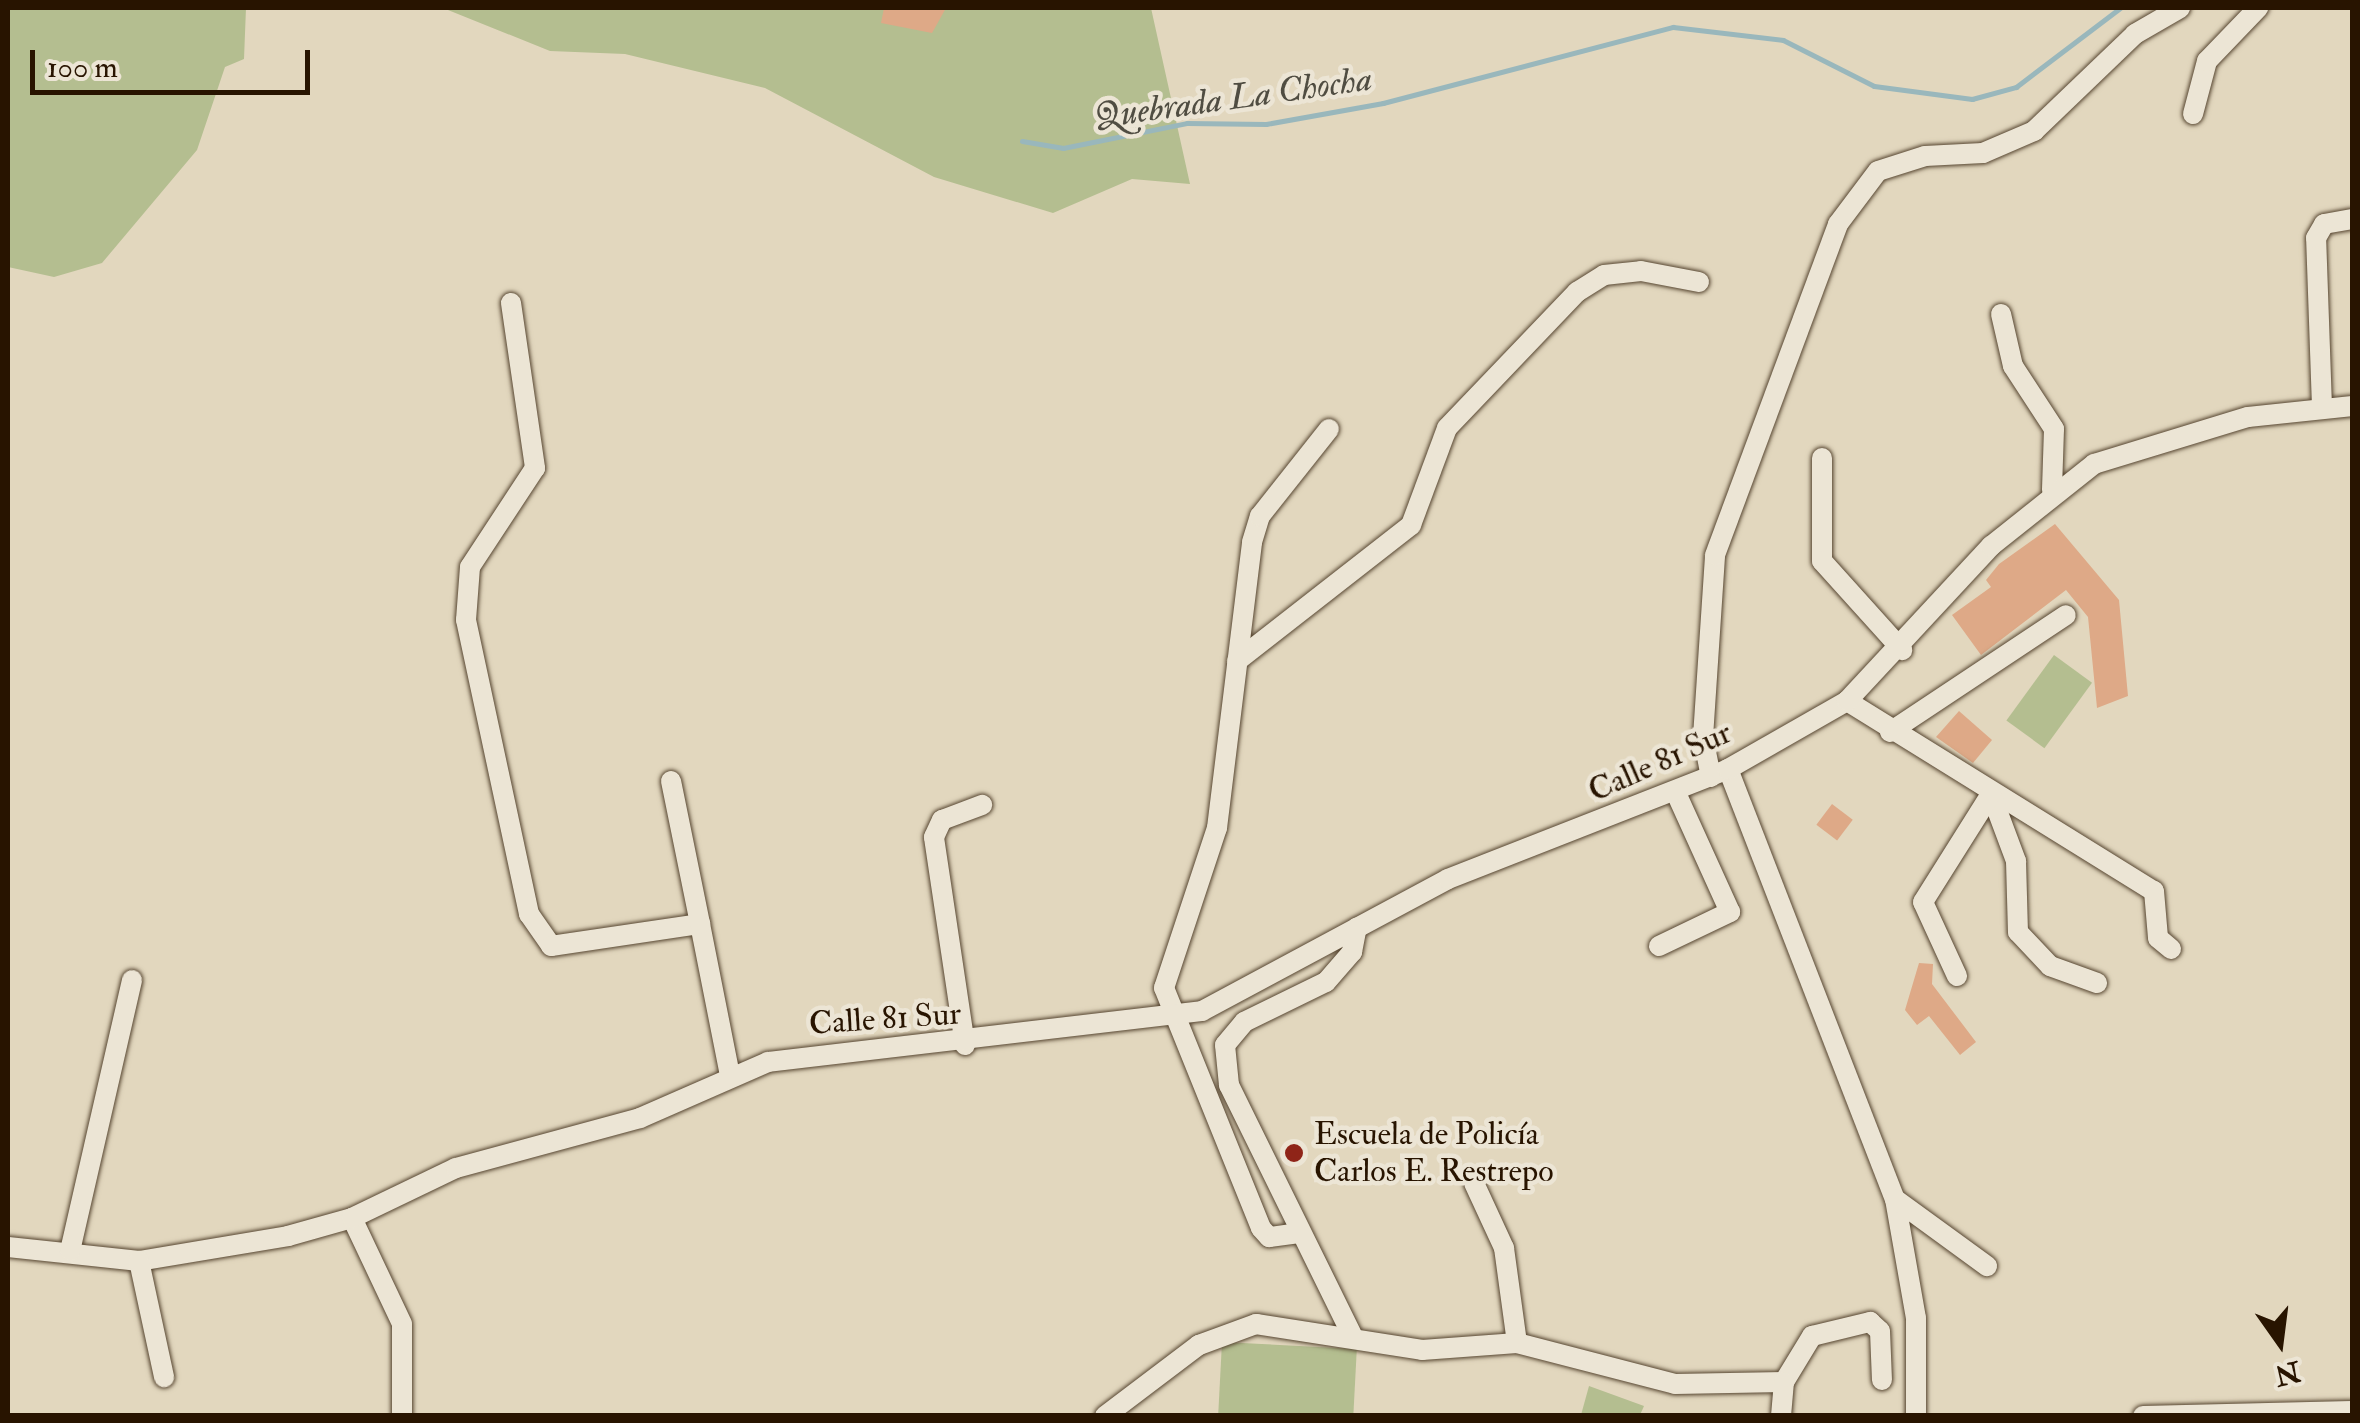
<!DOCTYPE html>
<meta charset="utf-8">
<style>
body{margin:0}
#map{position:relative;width:2360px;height:1423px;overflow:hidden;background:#e2d7be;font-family:"IM FELL Double Pica",serif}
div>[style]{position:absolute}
.green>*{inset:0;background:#b4be90;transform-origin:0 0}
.stream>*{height:5px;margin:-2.5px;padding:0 2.5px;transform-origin:2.5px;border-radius:2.5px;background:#99b7bc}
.building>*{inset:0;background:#dea987;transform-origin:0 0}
.roads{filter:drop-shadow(0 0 2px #564530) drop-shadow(0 0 2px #564530)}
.minor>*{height:20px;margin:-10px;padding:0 10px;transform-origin:10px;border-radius:10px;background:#ece5d5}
.dots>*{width:28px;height:28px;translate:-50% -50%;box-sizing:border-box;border:5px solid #ece5d5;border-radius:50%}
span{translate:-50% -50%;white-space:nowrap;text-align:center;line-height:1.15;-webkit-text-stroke:9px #ece5d5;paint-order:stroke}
.street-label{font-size:32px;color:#281400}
.poi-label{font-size:32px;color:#281400}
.left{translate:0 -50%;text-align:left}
.water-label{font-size:35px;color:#504d42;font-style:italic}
.frame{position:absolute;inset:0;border:10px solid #281400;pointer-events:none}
.north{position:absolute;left:2230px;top:1293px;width:100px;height:100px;-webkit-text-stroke:8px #ece5d5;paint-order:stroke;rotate:166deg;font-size:28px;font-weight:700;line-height:40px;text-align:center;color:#281400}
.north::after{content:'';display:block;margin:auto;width:35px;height:45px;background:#281400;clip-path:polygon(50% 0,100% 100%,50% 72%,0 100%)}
.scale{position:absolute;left:30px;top:50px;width:280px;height:45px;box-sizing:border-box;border:5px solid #281400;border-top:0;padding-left:12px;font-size:30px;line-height:35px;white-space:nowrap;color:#281400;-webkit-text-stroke:8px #ece5d5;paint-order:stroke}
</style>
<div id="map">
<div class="green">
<i style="clip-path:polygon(8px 8px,246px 8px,244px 59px,225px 67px,197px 150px,102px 263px,54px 277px,8px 267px)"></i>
<i style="clip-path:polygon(443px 8px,1151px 8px,1190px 184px,1132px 179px,1053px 213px,934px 177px,765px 88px,625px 54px,550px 51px)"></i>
<i style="left:2054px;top:655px;width:47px;height:81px;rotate:36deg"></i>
<i style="left:1222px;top:1342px;width:135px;height:74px;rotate:3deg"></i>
<i style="clip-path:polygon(1589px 1386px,1644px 1406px,1640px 1415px,1581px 1415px)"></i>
</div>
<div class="stream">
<i style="left:1022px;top:141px;width:42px;rotate:9.7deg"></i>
<i style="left:1063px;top:148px;width:126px;rotate:-11.4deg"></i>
<i style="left:1187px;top:123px;width:79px;rotate:0.7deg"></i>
<i style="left:1266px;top:124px;width:119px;rotate:-10.2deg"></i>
<i style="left:1383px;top:103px;width:300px;rotate:-14.7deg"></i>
<i style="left:1673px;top:27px;width:111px;rotate:6.7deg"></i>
<i style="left:1783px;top:40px;width:102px;rotate:26.8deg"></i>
<i style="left:1874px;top:86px;width:99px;rotate:7.6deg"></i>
<i style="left:1972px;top:99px;width:46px;rotate:-15.3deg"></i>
<i style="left:2016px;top:87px;width:131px;rotate:-37.2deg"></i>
</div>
<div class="building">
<i style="clip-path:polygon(884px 8px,946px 8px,932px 33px,881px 23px)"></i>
<i style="clip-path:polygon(2055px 524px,2119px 600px,2128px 696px,2097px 708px,2088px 617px,2066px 590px,1981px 655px,1952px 615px,1991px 587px,1986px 580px,1999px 564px)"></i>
<i style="clip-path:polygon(1959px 711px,1992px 740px,1973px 763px,1936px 737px)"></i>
<i style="left:1832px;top:804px;width:26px;height:26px;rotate:37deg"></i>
<i style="clip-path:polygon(1919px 963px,1933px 964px,1932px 984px,1976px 1042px,1960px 1055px,1929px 1016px,1917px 1025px,1905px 1010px)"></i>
</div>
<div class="roads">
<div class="minor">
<i style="left:2193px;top:114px;width:55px;rotate:-75.2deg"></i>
<i style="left:2207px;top:61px;width:74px;rotate:-46.1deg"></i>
<i style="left:511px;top:303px;width:167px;rotate:81.7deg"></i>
<i style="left:535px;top:468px;width:118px;rotate:123.3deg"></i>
<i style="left:470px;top:567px;width:53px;rotate:94.3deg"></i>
<i style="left:466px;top:620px;width:301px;rotate:77.9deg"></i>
<i style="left:529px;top:914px;width:39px;rotate:55deg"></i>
<i style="left:551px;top:946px;width:151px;rotate:-8.4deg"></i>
<i style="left:700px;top:924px;width:155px;rotate:78.8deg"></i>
<i style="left:2001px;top:314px;width:53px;rotate:77deg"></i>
<i style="left:2013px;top:366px;width:75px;rotate:56.9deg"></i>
<i style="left:2054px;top:429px;width:61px;rotate:91.9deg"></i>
<i style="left:2322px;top:407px;width:169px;rotate:-92deg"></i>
<i style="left:2316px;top:238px;width:16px;rotate:-60deg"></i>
<i style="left:2324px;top:224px;width:28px;rotate:-10deg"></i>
<i style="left:1822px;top:458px;width:103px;rotate:90deg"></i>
<i style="left:1822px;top:561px;width:120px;rotate:48deg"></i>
<i style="left:1237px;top:661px;width:221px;rotate:-38deg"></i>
<i style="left:1411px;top:525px;width:103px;rotate:-69.6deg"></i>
<i style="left:1447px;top:428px;width:188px;rotate:-46.3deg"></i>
<i style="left:1577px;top:292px;width:32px;rotate:-32deg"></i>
<i style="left:1604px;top:275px;width:37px;rotate:-6deg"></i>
<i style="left:1641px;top:271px;width:59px;rotate:10.7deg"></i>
<i style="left:1847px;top:701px;width:361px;rotate:31.8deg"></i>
<i style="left:2154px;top:891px;width:47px;rotate:85.1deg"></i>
<i style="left:2158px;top:938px;width:17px;rotate:40deg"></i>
<i style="left:1890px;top:732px;width:211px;rotate:-33.6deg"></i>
<i style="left:1728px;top:769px;width:461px;rotate:68.8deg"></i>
<i style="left:1895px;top:1199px;width:121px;rotate:80deg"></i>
<i style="left:1916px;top:1318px;width:98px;rotate:90deg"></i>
<i style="left:1711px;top:777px;width:41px;rotate:-101.3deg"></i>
<i style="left:1703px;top:737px;width:182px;rotate:-86.2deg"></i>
<i style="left:1715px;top:555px;width:353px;rotate:-69.6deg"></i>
<i style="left:1838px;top:224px;width:66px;rotate:-53deg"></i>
<i style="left:1878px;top:171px;width:49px;rotate:-17.7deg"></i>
<i style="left:1925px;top:156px;width:58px;rotate:-3deg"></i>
<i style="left:1983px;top:153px;width:56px;rotate:-23.3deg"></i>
<i style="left:2034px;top:131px;width:140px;rotate:-43.8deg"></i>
<i style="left:2135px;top:34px;width:52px;rotate:-30deg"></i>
<i style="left:671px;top:781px;width:146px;rotate:78.5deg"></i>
<i style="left:1991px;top:794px;width:72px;rotate:69.5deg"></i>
<i style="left:2016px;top:861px;width:71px;rotate:88.4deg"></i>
<i style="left:2018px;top:932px;width:47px;rotate:46.7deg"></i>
<i style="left:2050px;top:966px;width:50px;rotate:19.9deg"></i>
<i style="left:1659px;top:946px;width:79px;rotate:-25.6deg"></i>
<i style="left:1730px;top:912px;width:133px;rotate:-114.4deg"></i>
<i style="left:1957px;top:976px;width:81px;rotate:-114.7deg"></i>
<i style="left:1923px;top:902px;width:128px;rotate:-57.8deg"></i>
<i style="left:965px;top:1045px;width:210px;rotate:-98.5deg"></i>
<i style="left:934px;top:837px;width:19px;rotate:-65deg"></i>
<i style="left:942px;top:820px;width:43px;rotate:-20.6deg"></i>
<i style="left:1474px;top:1183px;width:72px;rotate:65.2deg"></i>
<i style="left:1504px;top:1248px;width:96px;rotate:82.2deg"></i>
<i style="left:1895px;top:1199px;width:114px;rotate:36.1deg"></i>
<i style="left:352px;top:1218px;width:117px;rotate:64.7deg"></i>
<i style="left:402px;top:1324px;width:92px;rotate:90deg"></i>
<i style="left:1299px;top:1233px;width:30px;rotate:172deg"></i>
<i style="left:1269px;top:1237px;width:12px;rotate:-132deg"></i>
<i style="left:1261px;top:1228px;width:259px;rotate:-112deg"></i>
<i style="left:1164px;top:988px;width:169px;rotate:-71.7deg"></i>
<i style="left:1217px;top:828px;width:288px;rotate:-83deg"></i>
<i style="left:1252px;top:542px;width:27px;rotate:-73deg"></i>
<i style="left:1260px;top:516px;width:111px;rotate:-51.6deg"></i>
<i style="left:8px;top:1247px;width:132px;rotate:6.1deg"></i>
<i style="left:139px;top:1261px;width:151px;rotate:-9.5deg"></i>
<i style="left:288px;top:1236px;width:66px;rotate:-15.7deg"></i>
<i style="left:352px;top:1218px;width:115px;rotate:-25.7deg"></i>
<i style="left:456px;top:1168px;width:191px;rotate:-15.2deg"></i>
<i style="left:640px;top:1118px;width:140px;rotate:-23.6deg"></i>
<i style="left:768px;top:1062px;width:437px;rotate:-6.7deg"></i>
<i style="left:1202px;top:1011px;width:279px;rotate:-28.2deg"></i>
<i style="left:1448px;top:879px;width:301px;rotate:-21.4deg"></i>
<i style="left:1728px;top:769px;width:137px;rotate:-29.7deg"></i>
<i style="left:1847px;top:701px;width:212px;rotate:-47.1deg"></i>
<i style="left:1991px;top:546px;width:132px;rotate:-38.5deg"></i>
<i style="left:2094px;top:464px;width:161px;rotate:-17deg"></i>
<i style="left:2248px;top:417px;width:105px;rotate:-6deg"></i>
<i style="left:70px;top:1251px;width:278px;rotate:-77.1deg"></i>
<i style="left:139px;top:1261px;width:119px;rotate:77.8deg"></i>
<i style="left:1352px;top:1335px;width:279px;rotate:-116.2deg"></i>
<i style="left:1229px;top:1085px;width:40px;rotate:-95.7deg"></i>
<i style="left:1225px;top:1045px;width:30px;rotate:-50deg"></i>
<i style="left:1244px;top:1022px;width:91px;rotate:-26deg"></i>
<i style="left:1326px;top:982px;width:40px;rotate:-49deg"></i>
<i style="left:1352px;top:952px;width:25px;rotate:-79deg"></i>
<i style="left:1105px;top:1416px;width:118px;rotate:-37.1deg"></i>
<i style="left:1199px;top:1345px;width:61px;rotate:-20.2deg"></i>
<i style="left:1256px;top:1324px;width:168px;rotate:8.9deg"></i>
<i style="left:1422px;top:1350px;width:95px;rotate:-4.2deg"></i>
<i style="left:1517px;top:1343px;width:163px;rotate:14.5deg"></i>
<i style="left:1675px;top:1384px;width:109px;rotate:-1.1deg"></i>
<i style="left:1784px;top:1382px;width:54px;rotate:-58.7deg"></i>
<i style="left:1812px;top:1336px;width:60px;rotate:-13.6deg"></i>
<i style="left:1870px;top:1322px;width:13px;rotate:42deg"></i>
<i style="left:1880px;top:1331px;width:49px;rotate:87.7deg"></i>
<i style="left:1781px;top:1416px;width:34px;rotate:-85deg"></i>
<i style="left:2143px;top:1416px;width:209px;rotate:-1.4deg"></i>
</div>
</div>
<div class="dots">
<i style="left:1294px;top:1153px;background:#8f2418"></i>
</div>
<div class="street-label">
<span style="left:1660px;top:762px;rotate:-24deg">Calle 81 Sur</span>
<span style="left:885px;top:1019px;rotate:-4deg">Calle 81 Sur</span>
</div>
<div class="poi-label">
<span class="left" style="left:1314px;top:1153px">Escuela de Policía<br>Carlos E. Restrepo</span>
</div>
<div class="water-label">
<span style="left:1233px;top:98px;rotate:-8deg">Quebrada La Chocha</span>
</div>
<div class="frame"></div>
<div class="north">N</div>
<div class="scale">100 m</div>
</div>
